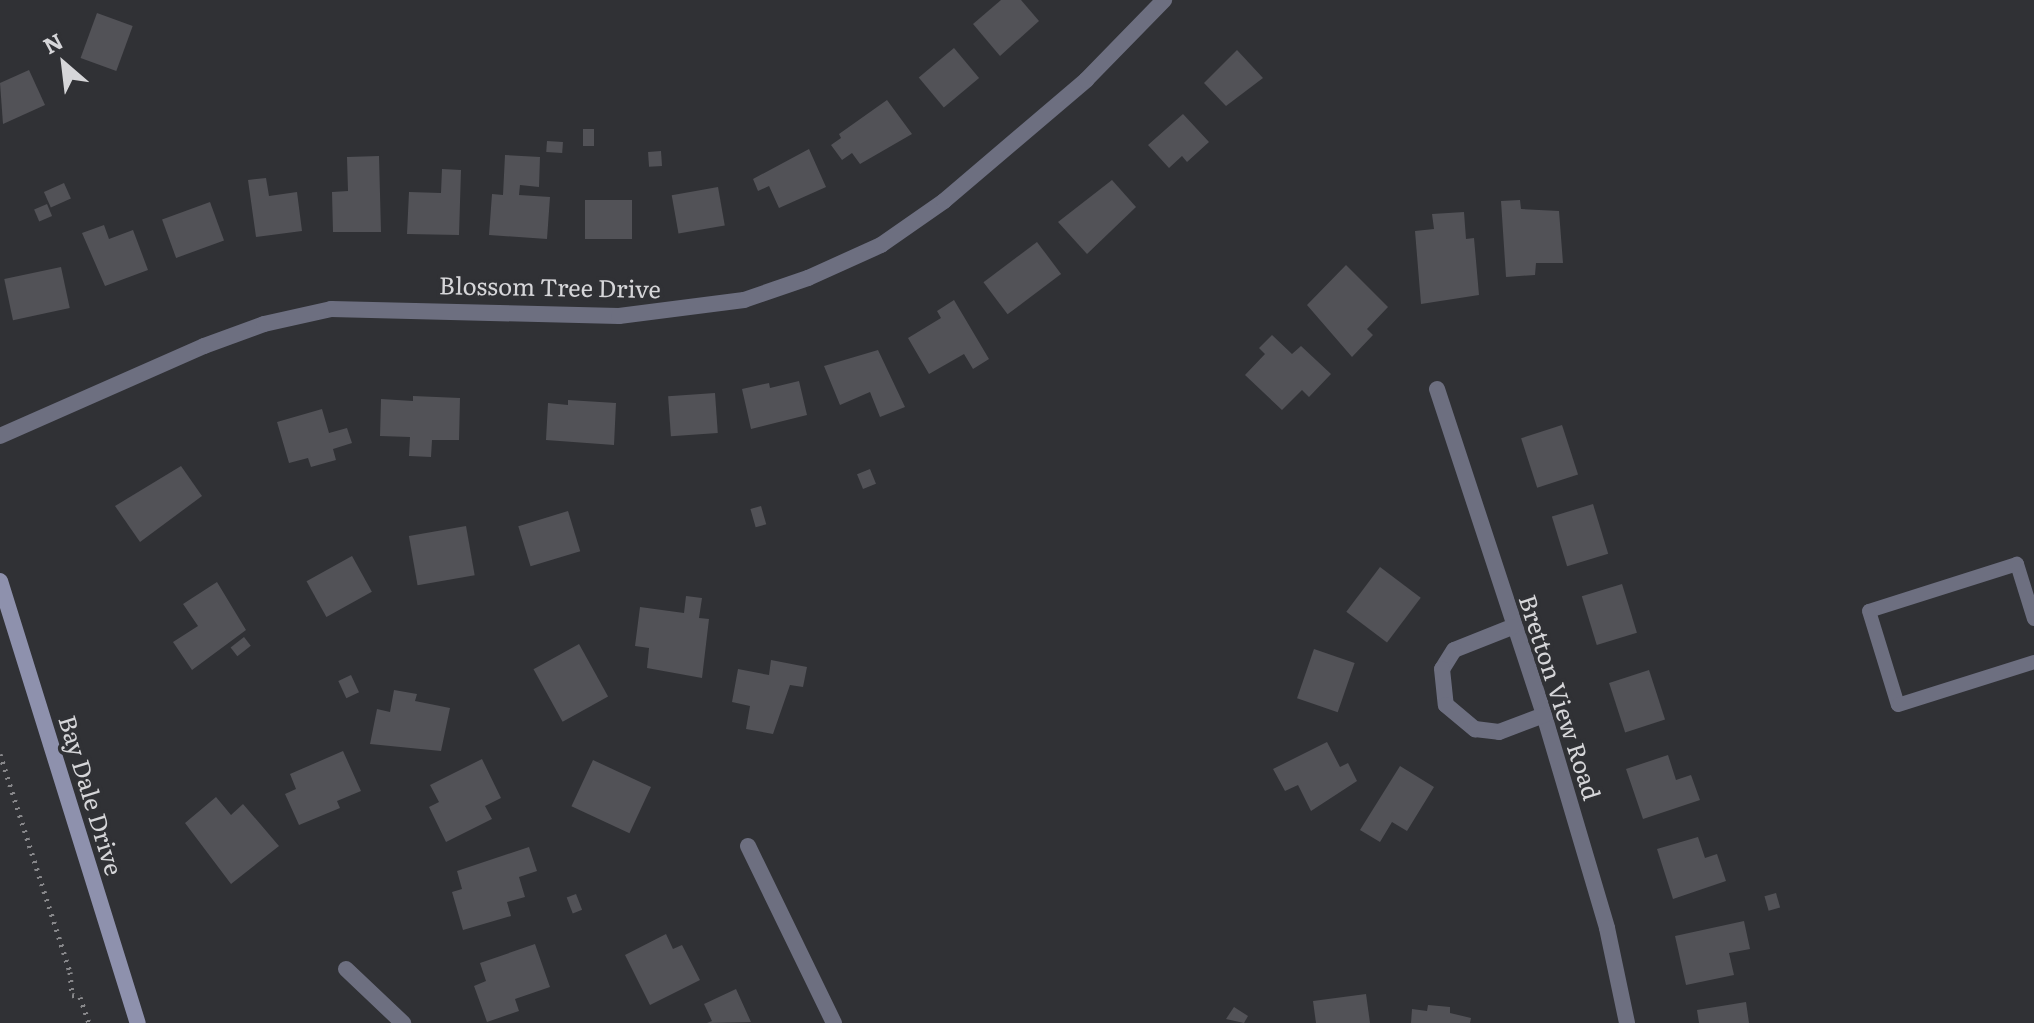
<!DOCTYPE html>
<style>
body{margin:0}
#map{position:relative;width:2034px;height:1023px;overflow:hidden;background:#303135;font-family:Literata,serif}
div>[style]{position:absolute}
.building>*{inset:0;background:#525257;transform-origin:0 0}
.path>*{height:5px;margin-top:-2.5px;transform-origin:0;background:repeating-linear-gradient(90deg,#87878a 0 2px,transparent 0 8px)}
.lane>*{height:14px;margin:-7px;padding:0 7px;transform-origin:7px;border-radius:7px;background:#6d6f80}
.street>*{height:16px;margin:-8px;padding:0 8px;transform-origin:8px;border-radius:8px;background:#6d6f80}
.secondary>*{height:16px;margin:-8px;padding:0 8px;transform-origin:8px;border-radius:8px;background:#8e91ad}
span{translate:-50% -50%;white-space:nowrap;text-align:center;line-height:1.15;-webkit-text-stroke:7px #303135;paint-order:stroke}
.street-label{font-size:24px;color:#d6d6d9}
.north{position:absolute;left:24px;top:24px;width:80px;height:80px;-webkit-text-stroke:6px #303135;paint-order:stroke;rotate:332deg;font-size:22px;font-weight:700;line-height:32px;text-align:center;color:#d6d6d9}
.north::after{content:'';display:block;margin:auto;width:28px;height:36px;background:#d6d6d9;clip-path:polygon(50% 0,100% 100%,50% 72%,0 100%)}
</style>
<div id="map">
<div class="building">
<i style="clip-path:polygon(1001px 0,1021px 0,1039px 21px,1000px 56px,973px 24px)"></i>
<i style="left:97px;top:13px;width:38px;height:48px;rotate:20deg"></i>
<i style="left:954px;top:48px;width:39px;height:46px;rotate:50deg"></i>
<i style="clip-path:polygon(1237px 50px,1263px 78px,1226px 106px,1204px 83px)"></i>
<i style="clip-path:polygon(29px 70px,45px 105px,3px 124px,0 83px)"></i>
<i style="clip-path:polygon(887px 100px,912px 134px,860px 164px,852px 153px,842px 160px,831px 145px,841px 138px,839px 134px)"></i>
<i style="clip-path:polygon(1183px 114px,1209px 142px,1187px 162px,1182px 156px,1169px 168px,1148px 145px)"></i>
<i style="left:583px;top:129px;width:11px;height:17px"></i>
<i style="left:547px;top:141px;width:16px;height:11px;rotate:4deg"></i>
<i style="clip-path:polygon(809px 149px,826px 187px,779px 208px,769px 186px,758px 191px,753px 179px)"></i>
<i style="left:661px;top:151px;width:15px;height:13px;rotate:86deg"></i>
<i style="clip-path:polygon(505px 155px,540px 157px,539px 187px,520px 185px,519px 195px,550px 197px,547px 239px,489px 235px,492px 194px,503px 195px)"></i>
<i style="clip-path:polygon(379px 156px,381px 232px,333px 232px,332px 192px,348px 191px,347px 157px)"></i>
<i style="clip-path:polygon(442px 169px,461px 170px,459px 235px,407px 234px,409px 192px,441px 193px)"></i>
<i style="clip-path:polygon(266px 178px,269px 196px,297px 192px,302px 231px,256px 237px,248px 180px)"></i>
<i style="clip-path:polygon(1112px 180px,1136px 207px,1087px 254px,1058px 222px)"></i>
<i style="left:64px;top:183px;width:17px;height:22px;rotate:66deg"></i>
<i style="left:718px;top:187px;width:39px;height:47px;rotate:80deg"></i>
<i style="left:585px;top:200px;width:47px;height:39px"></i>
<i style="clip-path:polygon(1520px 200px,1521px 209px,1559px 211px,1563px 263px,1536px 263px,1535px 275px,1506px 277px,1501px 201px)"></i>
<i style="left:210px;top:202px;width:41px;height:51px;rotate:70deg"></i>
<i style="left:47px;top:204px;width:13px;height:14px;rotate:67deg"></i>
<i style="clip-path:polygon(1464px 212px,1466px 239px,1474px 238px,1479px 295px,1421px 304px,1415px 231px,1434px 229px,1432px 214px)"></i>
<i style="clip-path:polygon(104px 225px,109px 239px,133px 230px,148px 270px,105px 286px,82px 233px)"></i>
<i style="left:1037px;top:242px;width:40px;height:67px;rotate:53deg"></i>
<i style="clip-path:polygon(1346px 265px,1388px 307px,1367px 329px,1373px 335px,1352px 357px,1307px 305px)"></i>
<i style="left:61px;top:267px;width:42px;height:58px;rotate:78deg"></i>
<i style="clip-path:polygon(954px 300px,989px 359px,973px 369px,964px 354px,929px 374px,908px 338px,941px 318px,937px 311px)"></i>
<i style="clip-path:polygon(1272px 335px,1292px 354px,1301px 346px,1331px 374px,1309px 397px,1302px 390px,1282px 410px,1245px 375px,1265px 354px,1259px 348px)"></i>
<i style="clip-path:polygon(878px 350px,905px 407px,880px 417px,870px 392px,840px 405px,824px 366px)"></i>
<i style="clip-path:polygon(769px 383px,770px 388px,799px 381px,807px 415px,751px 429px,742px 389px)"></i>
<i style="left:715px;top:393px;width:40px;height:47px;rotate:86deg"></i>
<i style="clip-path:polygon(413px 396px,460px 398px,459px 440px,432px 440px,431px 457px,409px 456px,410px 437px,380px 436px,381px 399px,413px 401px)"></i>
<i style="clip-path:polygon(568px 400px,616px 403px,614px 445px,546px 440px,548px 403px,568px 405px)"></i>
<i style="clip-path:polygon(322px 409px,329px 433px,347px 428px,352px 443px,333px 449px,336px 460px,311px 467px,308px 458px,289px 463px,277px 422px)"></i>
<i style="left:1562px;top:425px;width:52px;height:43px;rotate:72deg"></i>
<i style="clip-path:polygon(181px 466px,202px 496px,140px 542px,115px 506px)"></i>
<i style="left:870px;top:469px;width:16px;height:14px;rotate:68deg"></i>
<i style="left:1593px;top:504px;width:52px;height:43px;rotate:73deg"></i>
<i style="left:761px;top:506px;width:19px;height:11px;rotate:74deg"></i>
<i style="left:568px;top:511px;width:42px;height:52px;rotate:73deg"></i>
<i style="left:466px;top:526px;width:50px;height:58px;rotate:80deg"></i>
<i style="left:352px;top:556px;width:41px;height:52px;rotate:61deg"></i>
<i style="left:1380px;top:567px;width:51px;height:56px;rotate:37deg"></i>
<i style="clip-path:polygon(217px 582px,246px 630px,192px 670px,173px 642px,198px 626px,183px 604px)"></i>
<i style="left:1622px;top:584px;width:51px;height:42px;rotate:73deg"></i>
<i style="clip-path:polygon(686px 596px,702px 598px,699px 618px,709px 619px,702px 678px,647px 668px,649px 648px,635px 646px,640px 607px,684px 613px)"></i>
<i style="left:244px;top:637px;width:11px;height:17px;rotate:52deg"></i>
<i style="left:579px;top:644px;width:60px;height:52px;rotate:61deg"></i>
<i style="left:1314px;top:649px;width:43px;height:52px;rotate:19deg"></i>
<i style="clip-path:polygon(771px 660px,807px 667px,803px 687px,790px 685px,773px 734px,746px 729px,750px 706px,732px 702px,738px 669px,769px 675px)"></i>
<i style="left:1649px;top:670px;width:52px;height:42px;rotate:72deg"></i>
<i style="left:351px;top:675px;width:19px;height:14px;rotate:65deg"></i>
<i style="clip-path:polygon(394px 690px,417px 694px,415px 701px,450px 708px,441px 751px,370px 744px,377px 709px,390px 712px)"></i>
<i style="clip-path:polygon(1327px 742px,1340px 767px,1348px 763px,1357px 781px,1311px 811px,1298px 785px,1285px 791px,1273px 769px)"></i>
<i style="clip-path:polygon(343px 751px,361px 791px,337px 801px,340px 808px,299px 825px,285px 794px,296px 789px,290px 774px)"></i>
<i style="clip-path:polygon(1668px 755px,1676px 780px,1691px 775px,1700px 800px,1643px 819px,1626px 769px)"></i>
<i style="clip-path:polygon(482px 759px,501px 798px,485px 806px,492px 819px,446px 842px,429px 807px,439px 802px,430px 785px)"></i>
<i style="left:593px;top:760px;width:64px;height:51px;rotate:25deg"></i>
<i style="clip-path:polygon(1400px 766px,1434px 787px,1407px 831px,1392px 822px,1380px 842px,1360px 830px)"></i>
<i style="clip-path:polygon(216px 797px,231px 815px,243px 804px,279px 846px,231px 884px,185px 823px)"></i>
<i style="clip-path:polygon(1698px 837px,1705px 858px,1717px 854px,1726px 881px,1673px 899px,1657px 849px)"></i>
<i style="clip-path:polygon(529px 847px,537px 871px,519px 877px,525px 897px,507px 902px,511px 916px,463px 930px,452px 892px,462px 889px,457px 871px)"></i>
<i style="left:1776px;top:893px;width:15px;height:12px;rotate:74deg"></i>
<i style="left:576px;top:894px;width:17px;height:10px;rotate:69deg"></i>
<i style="clip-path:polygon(1744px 921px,1750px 949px,1729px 953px,1734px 975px,1686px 985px,1675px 936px)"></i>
<i style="clip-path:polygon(666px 934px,673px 949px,682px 945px,700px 980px,650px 1005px,625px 955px)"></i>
<i style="clip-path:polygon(535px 944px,550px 987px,515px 999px,519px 1011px,487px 1022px,474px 986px,486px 981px,480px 963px)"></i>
<i style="clip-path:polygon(736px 989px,751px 1022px,707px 1023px,712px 1021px,704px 1004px)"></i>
<i style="clip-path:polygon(1366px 994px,1370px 1023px,1316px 1023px,1313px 1001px)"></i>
<i style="clip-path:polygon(1746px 1002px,1749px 1023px,1699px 1023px,1697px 1010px)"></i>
<i style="clip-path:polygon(1428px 1005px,1450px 1007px,1450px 1013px,1471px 1018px,1470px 1023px,1411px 1023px,1412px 1009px,1427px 1011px)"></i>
<i style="clip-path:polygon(1234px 1007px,1248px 1016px,1244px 1023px,1226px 1019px)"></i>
</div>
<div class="path">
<i style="left:0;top:754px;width:229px;rotate:72.2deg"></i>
<i style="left:70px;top:972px;width:23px;rotate:85deg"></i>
<i style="left:72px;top:995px;width:8px;rotate:14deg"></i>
<i style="left:80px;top:997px;width:28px;rotate:71deg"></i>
</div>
<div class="lane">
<i style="left:2034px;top:619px;width:58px;rotate:-107.2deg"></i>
<i style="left:2017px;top:564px;width:155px;rotate:162.4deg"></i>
<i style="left:1869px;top:611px;width:98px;rotate:72.9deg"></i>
<i style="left:1898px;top:705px;width:143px;rotate:-17.5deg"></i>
</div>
<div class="street">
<i style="left:1437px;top:389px;width:343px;rotate:71.8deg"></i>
<i style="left:1544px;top:715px;width:222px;rotate:73.5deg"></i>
<i style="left:1607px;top:928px;width:97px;rotate:78.1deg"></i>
<i style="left:0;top:436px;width:223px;rotate:-23.8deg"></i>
<i style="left:204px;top:346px;width:64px;rotate:-20.1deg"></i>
<i style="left:264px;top:324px;width:69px;rotate:-12.6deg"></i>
<i style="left:331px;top:309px;width:288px;rotate:1.4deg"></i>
<i style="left:619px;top:316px;width:126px;rotate:-7.3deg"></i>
<i style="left:744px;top:300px;width:68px;rotate:-19deg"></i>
<i style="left:808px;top:278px;width:80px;rotate:-24.3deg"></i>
<i style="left:881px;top:245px;width:77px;rotate:-34.9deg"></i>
<i style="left:944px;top:201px;width:187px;rotate:-40.4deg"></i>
<i style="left:1086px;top:80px;width:112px;rotate:-45.7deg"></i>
<i style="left:1512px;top:627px;width:62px;rotate:158.4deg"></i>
<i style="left:1454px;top:650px;width:22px;rotate:122deg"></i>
<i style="left:1442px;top:669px;width:36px;rotate:84deg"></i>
<i style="left:1446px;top:705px;width:38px;rotate:40deg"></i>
<i style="left:1475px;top:729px;width:24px;rotate:7deg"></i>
<i style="left:1499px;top:732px;width:48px;rotate:-20.7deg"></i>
<i style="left:748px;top:846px;width:197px;rotate:64.1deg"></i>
<i style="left:346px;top:969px;width:79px;rotate:43.5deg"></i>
</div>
<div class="secondary">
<i style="left:0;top:581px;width:463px;rotate:72.7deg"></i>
</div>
<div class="street-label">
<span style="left:550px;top:286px;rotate:1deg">Blossom Tree Drive</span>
<span style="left:1561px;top:697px;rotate:72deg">Bretton View Road</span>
<span style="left:92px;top:795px;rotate:73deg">Bay Dale Drive</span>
</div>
<div class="north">N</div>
</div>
